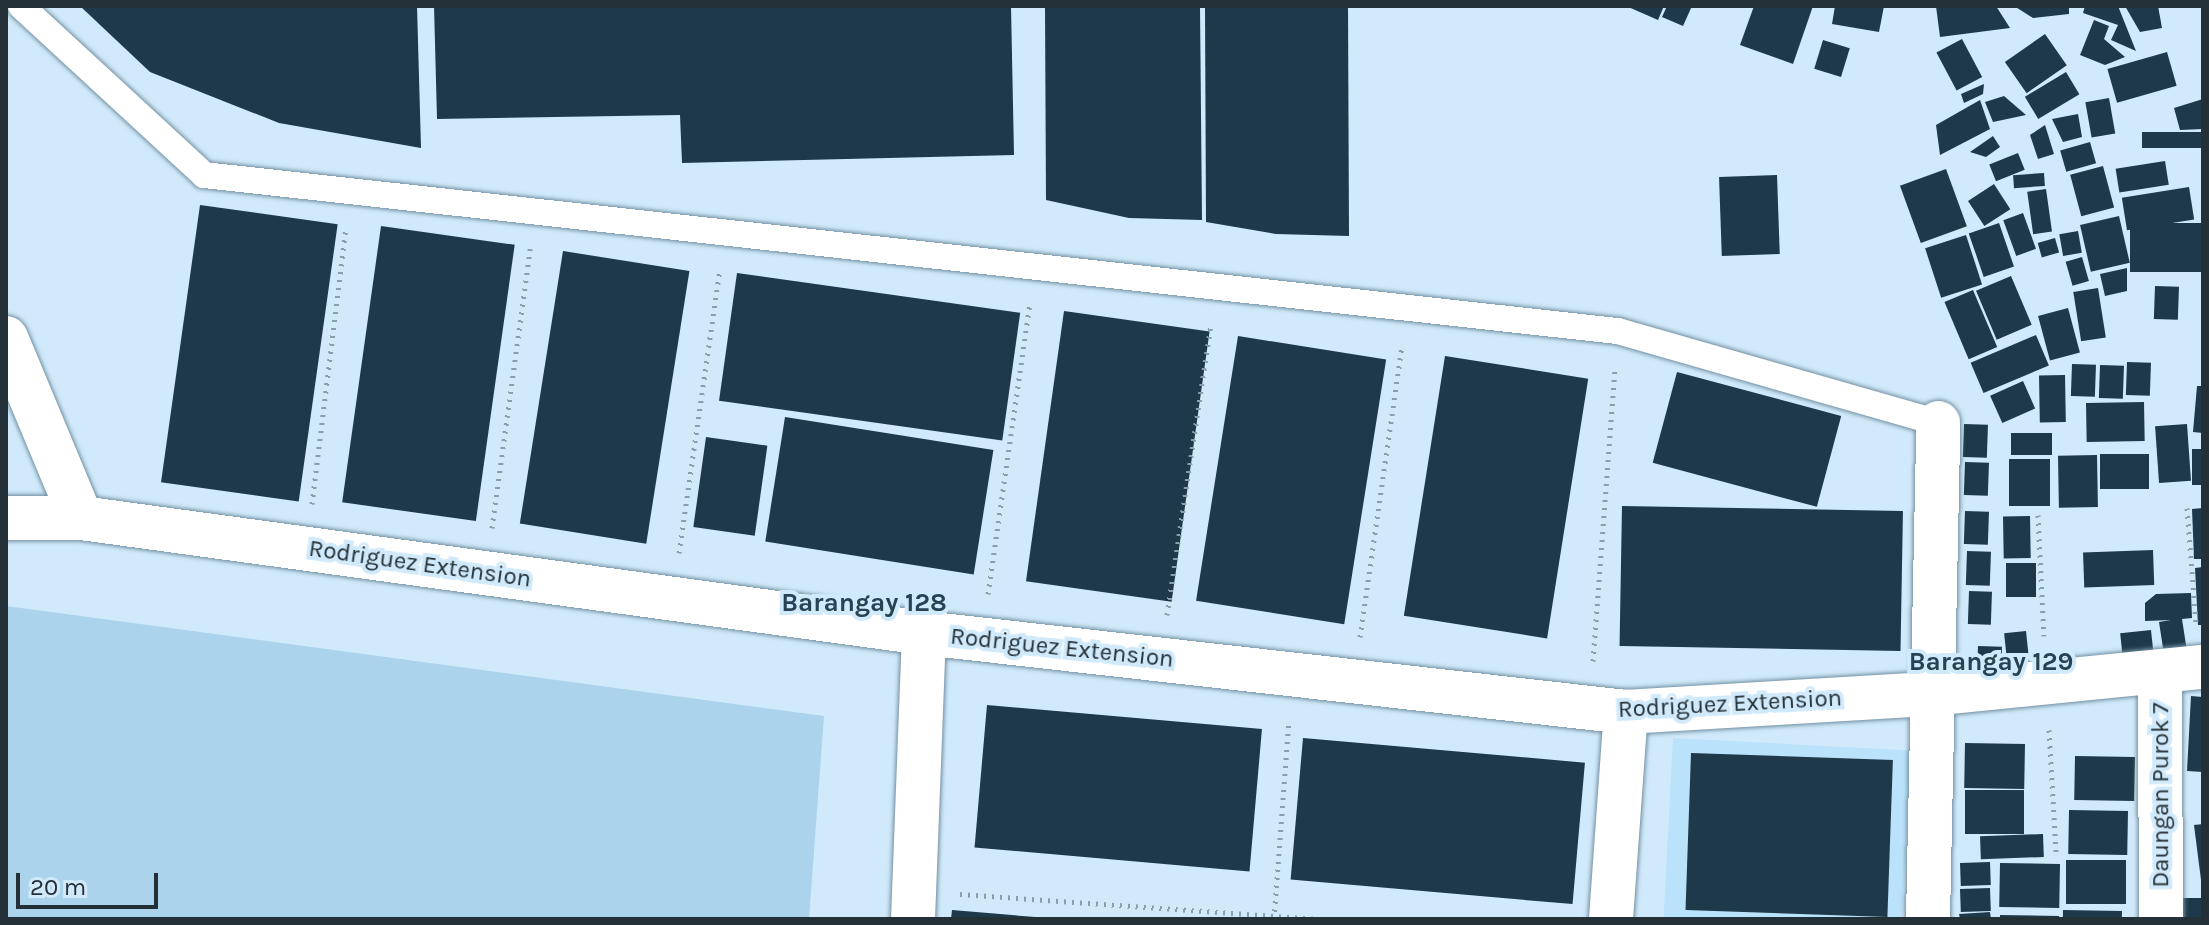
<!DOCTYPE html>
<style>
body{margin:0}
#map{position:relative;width:2209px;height:925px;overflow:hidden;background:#d1eafb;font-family:Karla,sans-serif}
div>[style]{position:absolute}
.built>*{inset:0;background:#bbe2fb;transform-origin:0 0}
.green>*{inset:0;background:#abd3ec}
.building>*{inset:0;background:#1e3949;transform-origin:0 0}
.path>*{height:5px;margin-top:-2.5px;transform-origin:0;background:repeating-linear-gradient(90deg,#899daa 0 2px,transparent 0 8px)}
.roads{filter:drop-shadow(0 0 2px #7290a2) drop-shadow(0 0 2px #7290a2)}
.lane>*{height:26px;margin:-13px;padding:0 13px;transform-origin:13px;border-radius:13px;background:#fff}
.street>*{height:44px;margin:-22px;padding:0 22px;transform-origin:22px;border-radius:22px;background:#fff}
span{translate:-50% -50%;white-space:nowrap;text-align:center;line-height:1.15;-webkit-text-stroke:8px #d1eafb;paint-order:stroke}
.street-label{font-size:24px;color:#243037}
.neighbourhood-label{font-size:26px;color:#274252;font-weight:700}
.frame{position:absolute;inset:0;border:8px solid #243037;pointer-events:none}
.scale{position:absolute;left:16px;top:873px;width:142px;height:36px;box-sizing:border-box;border:4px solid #243037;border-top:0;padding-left:10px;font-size:24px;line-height:28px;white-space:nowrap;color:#243037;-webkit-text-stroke:6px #d1eafb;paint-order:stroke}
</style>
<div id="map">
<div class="built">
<i style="left:1673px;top:738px;width:238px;height:181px;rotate:3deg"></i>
</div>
<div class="green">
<i style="clip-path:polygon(6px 606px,824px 716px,809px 919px,6px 919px)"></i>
</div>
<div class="building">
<i style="clip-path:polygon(80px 6px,417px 6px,421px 148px,279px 123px,150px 72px)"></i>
<i style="clip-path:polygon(434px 6px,1011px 6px,1014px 155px,682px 163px,680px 115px,437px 119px)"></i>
<i style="clip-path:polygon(1045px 6px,1200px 6px,1202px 220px,1129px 218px,1046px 200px)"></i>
<i style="clip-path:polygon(1205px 6px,1348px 6px,1349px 236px,1276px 234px,1206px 222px)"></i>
<i style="clip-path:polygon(1626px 6px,1664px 6px,1658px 20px)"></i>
<i style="clip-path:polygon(1667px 6px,1692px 6px,1683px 26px,1662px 17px)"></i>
<i style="clip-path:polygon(1754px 6px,1813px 6px,1793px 64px,1740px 45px)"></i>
<i style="clip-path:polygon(1835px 6px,1884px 6px,1879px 32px,1832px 24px)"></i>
<i style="clip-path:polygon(1936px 6px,1996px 6px,2010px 28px,1940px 37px)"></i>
<i style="clip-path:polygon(2014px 6px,2069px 6px,2069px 14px,2033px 18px)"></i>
<i style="clip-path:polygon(2085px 6px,2118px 6px,2136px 51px,2111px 40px,2118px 25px,2083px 13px)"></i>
<i style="clip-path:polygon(2125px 6px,2158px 6px,2162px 28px,2140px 32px)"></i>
<i style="clip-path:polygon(2094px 20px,2109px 26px,2104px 39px,2125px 57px,2105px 65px,2080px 55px)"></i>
<i style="left:2045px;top:34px;width:38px;height:49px;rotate:55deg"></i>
<i style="left:1962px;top:39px;width:43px;height:29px;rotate:62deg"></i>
<i style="left:1823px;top:40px;width:28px;height:30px;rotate:17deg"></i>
<i style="left:2167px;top:52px;width:35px;height:62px;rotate:74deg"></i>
<i style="left:2066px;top:72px;width:26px;height:48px;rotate:59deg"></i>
<i style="clip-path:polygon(1984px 84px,1983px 94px,1964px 103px,1961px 94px)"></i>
<i style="clip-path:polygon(2004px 96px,2026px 115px,1993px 122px,1985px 102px)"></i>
<i style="left:2109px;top:98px;width:36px;height:24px;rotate:80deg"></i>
<i style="clip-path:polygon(2203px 99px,2203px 129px,2180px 130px,2174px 108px)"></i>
<i style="clip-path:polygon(1980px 100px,1990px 129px,1940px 155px,1936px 125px)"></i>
<i style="clip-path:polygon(2078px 114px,2082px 137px,2063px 142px,2052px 119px)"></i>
<i style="clip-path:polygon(2045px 125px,2054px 154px,2038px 159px,2030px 135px)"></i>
<i style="left:2203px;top:132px;width:16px;height:61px;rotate:90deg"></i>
<i style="clip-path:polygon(1993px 136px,2000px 147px,1986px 157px,1970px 152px)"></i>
<i style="left:2090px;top:142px;width:22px;height:31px;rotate:74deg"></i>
<i style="left:2018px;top:153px;width:18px;height:31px;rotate:68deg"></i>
<i style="left:2165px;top:161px;width:24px;height:50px;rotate:81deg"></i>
<i style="left:2103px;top:166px;width:43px;height:34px;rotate:75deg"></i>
<i style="left:1946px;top:169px;width:61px;height:49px;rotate:70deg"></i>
<i style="left:2044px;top:173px;width:13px;height:31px;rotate:86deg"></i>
<i style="left:1777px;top:175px;width:79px;height:58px;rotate:88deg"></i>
<i style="left:1994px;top:184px;width:30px;height:31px;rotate:57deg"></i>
<i style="left:2189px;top:187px;width:33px;height:68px;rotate:81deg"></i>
<i style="left:2046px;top:189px;width:43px;height:19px;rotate:82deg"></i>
<i style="left:200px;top:205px;width:139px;height:280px;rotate:8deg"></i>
<i style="left:2023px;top:213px;width:38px;height:21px;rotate:70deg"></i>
<i style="left:2119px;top:216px;width:48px;height:40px;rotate:77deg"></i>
<i style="left:1999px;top:223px;width:46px;height:32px;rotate:71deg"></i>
<i style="left:2203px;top:223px;width:49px;height:73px;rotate:90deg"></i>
<i style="left:381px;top:226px;width:135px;height:279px;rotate:8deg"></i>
<i style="left:2078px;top:231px;width:22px;height:19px;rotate:80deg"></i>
<i style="left:1966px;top:235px;width:52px;height:43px;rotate:72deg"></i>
<i style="left:2055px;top:238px;width:15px;height:18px;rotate:74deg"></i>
<i style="left:563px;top:251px;width:128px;height:276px;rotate:9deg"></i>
<i style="left:2082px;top:257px;width:25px;height:17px;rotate:74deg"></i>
<i style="clip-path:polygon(2127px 268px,2127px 291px,2105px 296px,2100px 274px)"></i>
<i style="left:737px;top:273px;width:286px;height:129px;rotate:8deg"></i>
<i style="left:2011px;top:276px;width:53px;height:38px;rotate:67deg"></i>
<i style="left:2155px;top:286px;width:24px;height:33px;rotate:2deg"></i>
<i style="left:2098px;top:288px;width:50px;height:25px;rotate:81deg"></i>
<i style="left:1973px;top:290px;width:62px;height:31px;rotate:67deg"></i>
<i style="left:2068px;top:308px;width:46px;height:31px;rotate:75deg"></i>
<i style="left:1064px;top:311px;width:147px;height:273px;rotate:8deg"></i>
<i style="left:2036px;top:335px;width:33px;height:71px;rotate:67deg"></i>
<i style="left:1238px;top:336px;width:150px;height:268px;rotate:9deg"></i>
<i style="left:1445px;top:356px;width:145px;height:263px;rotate:9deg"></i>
<i style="left:2127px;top:362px;width:24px;height:33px;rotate:2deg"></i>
<i style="left:2072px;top:364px;width:24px;height:32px;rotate:2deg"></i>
<i style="left:2100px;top:365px;width:24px;height:33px;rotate:2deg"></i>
<i style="left:1677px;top:372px;width:170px;height:94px;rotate:15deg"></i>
<i style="left:2065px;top:375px;width:47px;height:26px;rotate:89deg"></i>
<i style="left:2023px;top:381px;width:30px;height:36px;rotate:66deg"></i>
<i style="clip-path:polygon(2197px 386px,2203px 386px,2203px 433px,2193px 432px)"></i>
<i style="left:2144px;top:402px;width:39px;height:58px;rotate:89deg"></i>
<i style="left:785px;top:417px;width:211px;height:126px;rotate:9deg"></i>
<i style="left:1964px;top:424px;width:24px;height:33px;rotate:2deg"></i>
<i style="left:2187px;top:424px;width:57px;height:32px;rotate:86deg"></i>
<i style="left:2052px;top:433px;width:22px;height:41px;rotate:90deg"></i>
<i style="left:706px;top:437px;width:62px;height:91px;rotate:8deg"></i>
<i style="left:2192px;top:449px;width:11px;height:36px"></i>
<i style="left:2149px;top:454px;width:35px;height:49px;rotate:90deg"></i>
<i style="left:2097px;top:455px;width:52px;height:39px;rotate:89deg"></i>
<i style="left:2009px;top:459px;width:41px;height:47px"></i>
<i style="left:1965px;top:462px;width:24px;height:33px;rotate:2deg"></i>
<i style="left:1622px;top:506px;width:281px;height:140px;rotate:1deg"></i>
<i style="clip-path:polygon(2203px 508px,2203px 559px,2194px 559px,2192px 509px)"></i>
<i style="left:1965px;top:511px;width:24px;height:33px;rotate:2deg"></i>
<i style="left:2030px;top:516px;width:42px;height:27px;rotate:89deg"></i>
<i style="left:2153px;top:550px;width:35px;height:70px;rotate:88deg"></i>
<i style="left:1967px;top:551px;width:24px;height:34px;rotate:2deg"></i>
<i style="left:2006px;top:563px;width:30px;height:34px"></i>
<i style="clip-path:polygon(2203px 567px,2203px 625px,2198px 625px,2195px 568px)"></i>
<i style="left:1969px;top:591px;width:23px;height:33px;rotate:2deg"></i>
<i style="clip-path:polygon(2191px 593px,2192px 618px,2182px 619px,2188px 658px,2165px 661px,2159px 622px,2171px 620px,2145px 621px,2145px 603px,2156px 594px)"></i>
<i style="left:2151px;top:630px;width:31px;height:31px;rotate:84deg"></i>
<i style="left:2026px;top:631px;width:39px;height:22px;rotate:84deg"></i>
<i style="left:1978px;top:646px;width:24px;height:33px;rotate:2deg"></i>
<i style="clip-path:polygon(2191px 696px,2203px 697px,2203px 772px,2187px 771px)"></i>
<i style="left:987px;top:705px;width:276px;height:143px;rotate:5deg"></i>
<i style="left:1303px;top:738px;width:283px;height:142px;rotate:5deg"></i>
<i style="left:1965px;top:743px;width:60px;height:45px;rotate:1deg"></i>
<i style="left:1691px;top:753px;width:202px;height:157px;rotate:2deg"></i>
<i style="left:2075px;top:756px;width:60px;height:44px;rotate:1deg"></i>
<i style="left:1965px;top:790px;width:59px;height:44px"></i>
<i style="left:2069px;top:810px;width:59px;height:44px;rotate:1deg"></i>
<i style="clip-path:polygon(2203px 824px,2203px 880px,2201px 880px,2194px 825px)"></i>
<i style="left:2043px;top:834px;width:23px;height:63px;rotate:88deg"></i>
<i style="left:2066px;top:860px;width:60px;height:44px"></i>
<i style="left:1990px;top:862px;width:23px;height:30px;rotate:88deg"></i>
<i style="left:2000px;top:863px;width:60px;height:44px;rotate:1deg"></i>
<i style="left:1990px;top:888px;width:23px;height:30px;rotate:88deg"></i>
<i style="left:2203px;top:898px;width:21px;height:20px;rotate:90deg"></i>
<i style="clip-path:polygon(952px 910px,1035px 917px,1034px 919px,951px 919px)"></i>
<i style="left:2063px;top:910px;width:59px;height:9px;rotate:1deg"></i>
<i style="clip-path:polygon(1990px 912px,1991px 919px,1960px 919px,1959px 914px)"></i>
<i style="clip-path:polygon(2000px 915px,2059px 916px,2059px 919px,2000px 919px)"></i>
</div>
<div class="path">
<i style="left:312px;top:504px;width:277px;rotate:-83deg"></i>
<i style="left:2187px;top:508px;width:114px;rotate:85.5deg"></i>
<i style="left:2038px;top:515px;width:121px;rotate:87.2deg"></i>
<i style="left:492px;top:528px;width:282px;rotate:-82.2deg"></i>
<i style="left:679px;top:553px;width:286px;rotate:-81.8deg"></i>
<i style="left:988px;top:594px;width:294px;rotate:-81.8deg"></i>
<i style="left:1167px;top:615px;width:294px;rotate:-81.4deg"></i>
<i style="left:1360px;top:637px;width:294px;rotate:-81.8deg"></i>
<i style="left:1593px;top:661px;width:294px;rotate:-85.7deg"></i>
<i style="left:2049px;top:730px;width:122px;rotate:86.7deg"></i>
<i style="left:960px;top:894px;width:360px;rotate:4deg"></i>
<i style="left:1274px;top:919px;width:200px;rotate:-85.7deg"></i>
</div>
<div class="roads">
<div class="lane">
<i style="left:21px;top:6px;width:249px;rotate:42.7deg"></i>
<i style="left:204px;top:175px;width:1423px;rotate:6.3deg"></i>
<i style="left:1618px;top:331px;width:333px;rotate:16deg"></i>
</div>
<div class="street">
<i style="left:6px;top:338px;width:195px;rotate:67.4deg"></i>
<i style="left:6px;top:518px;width:75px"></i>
<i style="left:81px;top:518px;width:851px;rotate:7.77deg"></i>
<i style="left:924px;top:633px;width:706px;rotate:6.42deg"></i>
<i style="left:1626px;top:712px;width:306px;rotate:-3.4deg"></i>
<i style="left:1931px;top:694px;width:273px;rotate:-5.7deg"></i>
<i style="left:2160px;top:672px;width:247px;rotate:89.8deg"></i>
<i style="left:913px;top:919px;width:286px;rotate:-87.8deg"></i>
<i style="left:1611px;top:919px;width:208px;rotate:-85.9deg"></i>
<i style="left:1928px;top:919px;width:496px;rotate:-88.8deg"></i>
</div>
</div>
<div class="street-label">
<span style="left:420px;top:564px;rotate:8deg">Rodriguez Extension</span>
<span style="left:1062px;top:648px;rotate:6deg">Rodriguez Extension</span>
<span style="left:1730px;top:704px;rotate:-3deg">Rodriguez Extension</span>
<span style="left:2161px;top:795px;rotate:-90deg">Daungan Purok 7</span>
</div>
<div class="neighbourhood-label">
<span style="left:864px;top:603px">Barangay 128</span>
<span style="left:1991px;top:662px">Barangay 129</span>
</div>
<div class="frame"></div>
<div class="scale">20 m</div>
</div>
